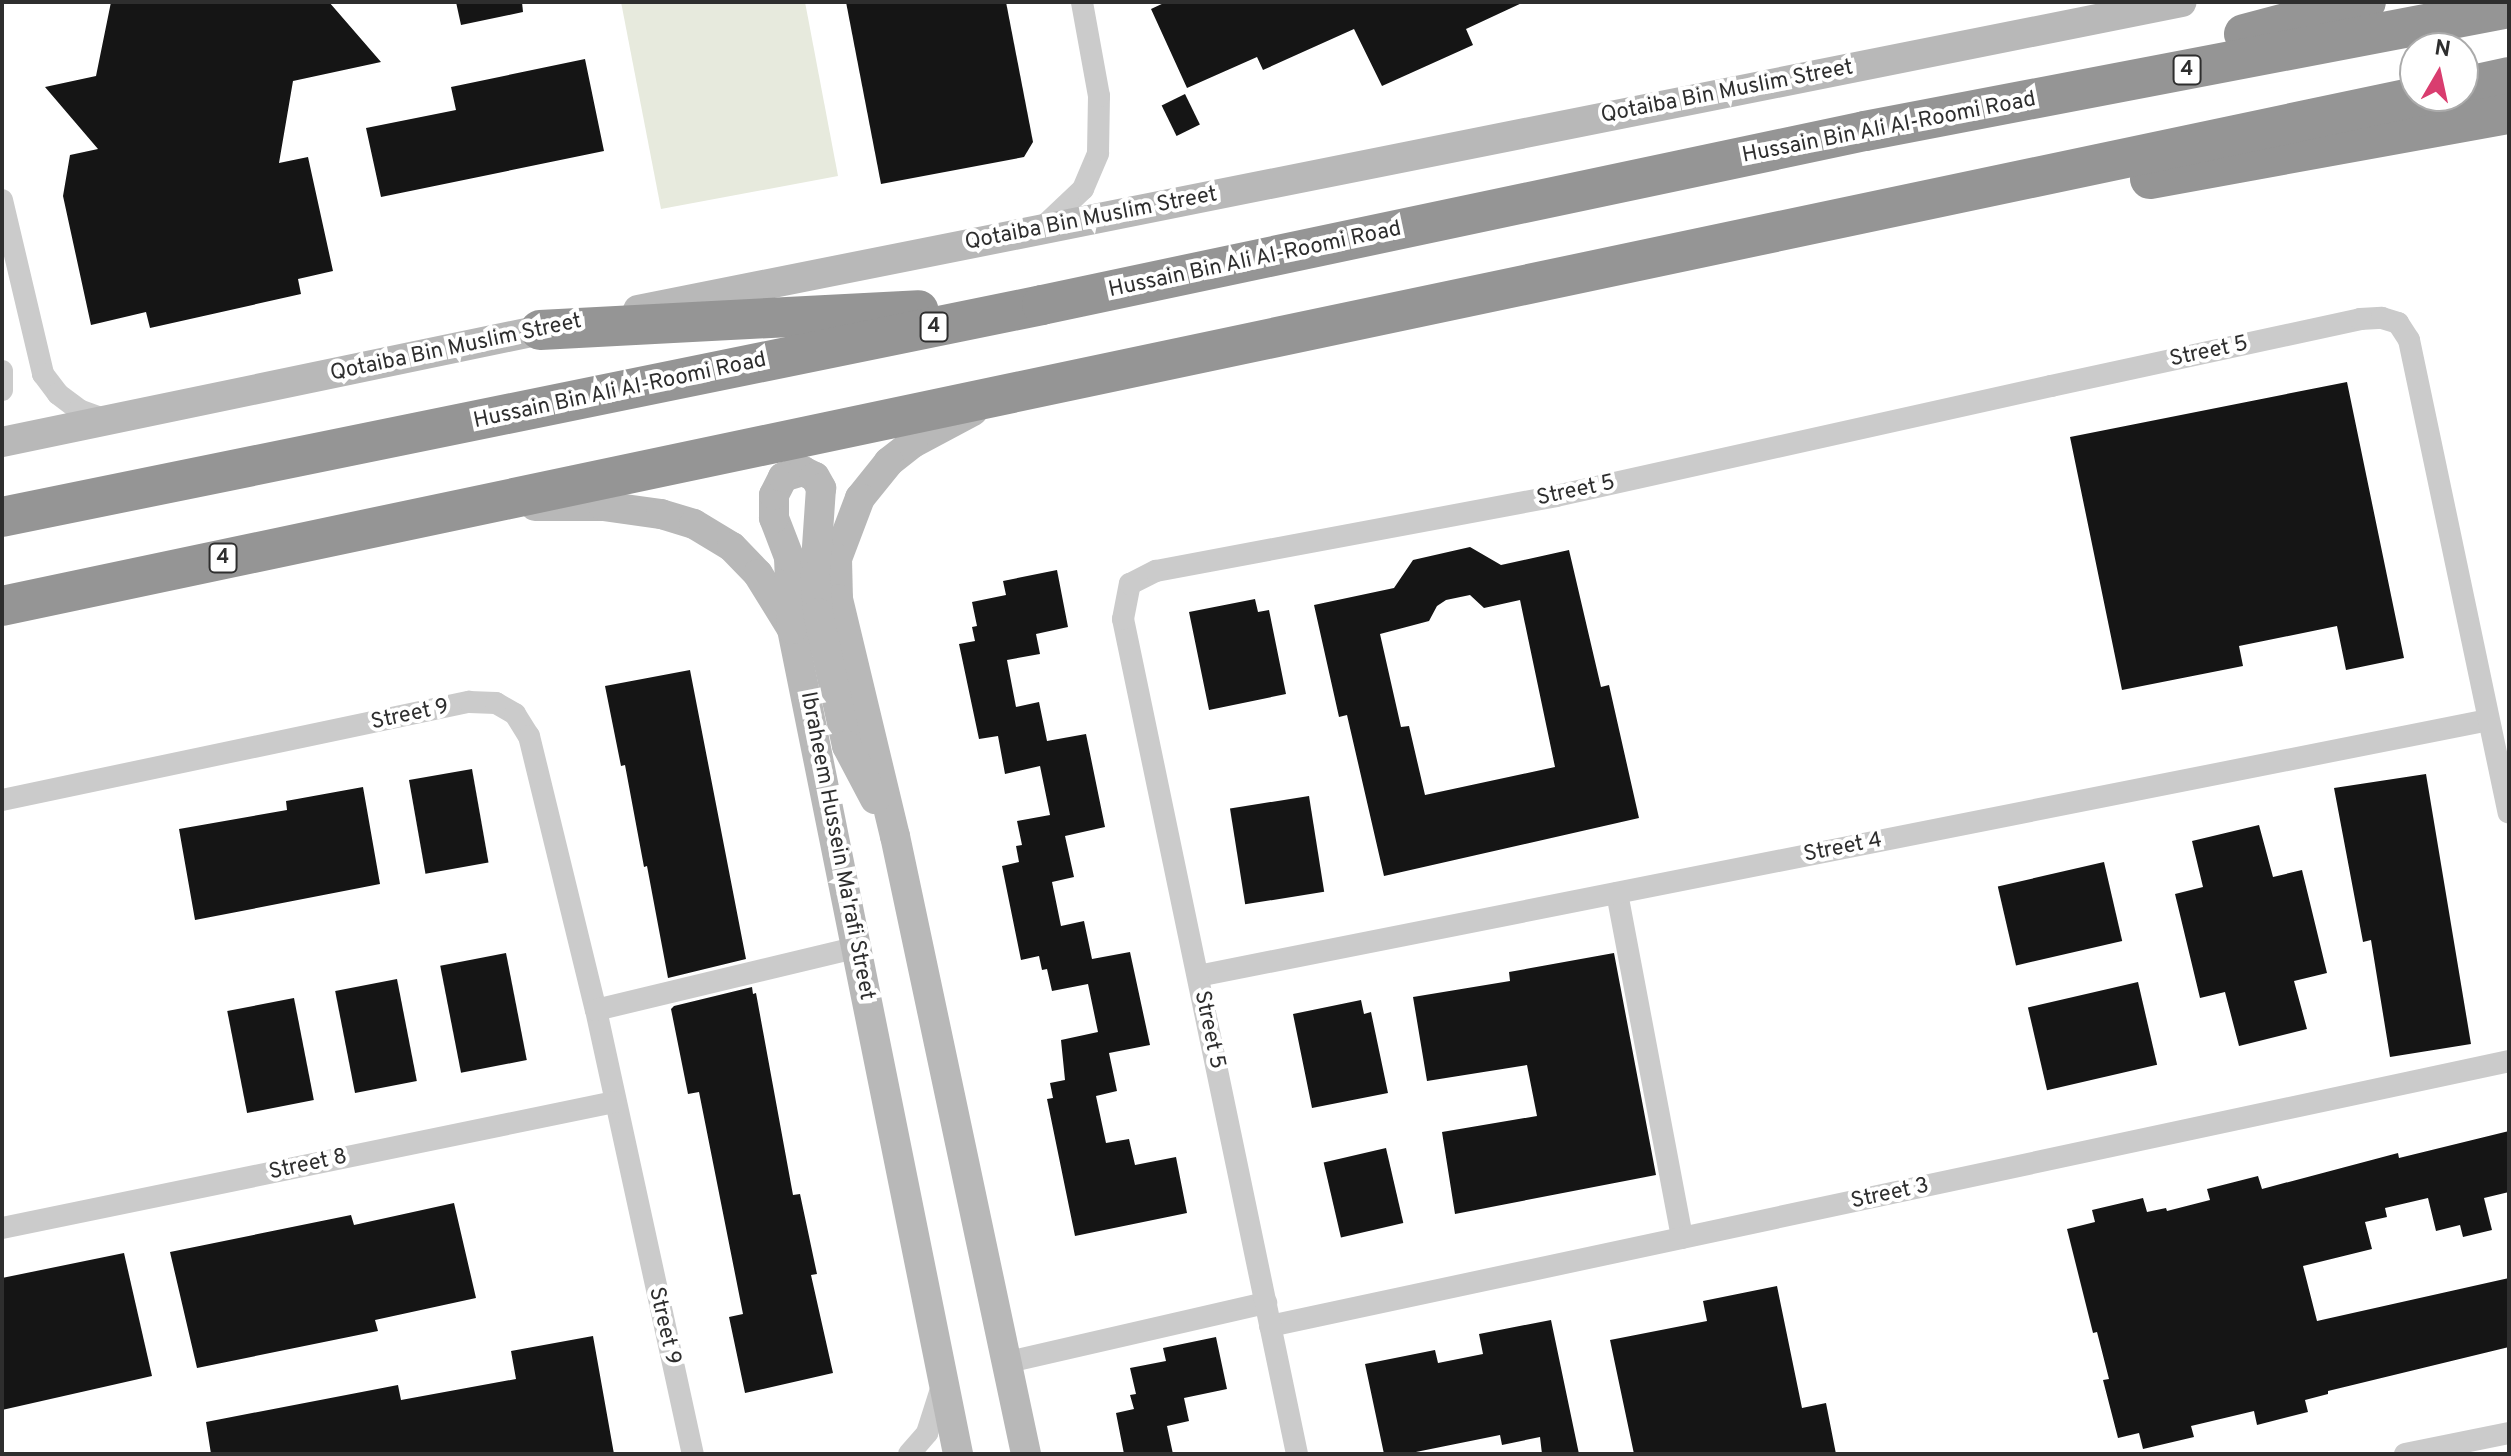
<!DOCTYPE html>
<style>
body{margin:0}
#map{position:relative;width:2511px;height:1456px;overflow:hidden;background:#fff;font-family:Overpass,sans-serif}
div>[style]{position:absolute}
.green>*{inset:0;background:#e7eadd}
.building>*{inset:0;background:#151515;transform-origin:0 0}
.street>*{height:22px;margin:-11px;padding:0 11px;transform-origin:11px;border-radius:11px;background:#cbcbcb}
.secondary>*{height:30px;margin:-15px;padding:0 15px;transform-origin:15px;border-radius:15px;background:#b8b8b8}
.highway>*{height:40px;margin:-20px;padding:0 20px;transform-origin:20px;border-radius:20px;background:#959595}
span{translate:-50% -50%;white-space:nowrap;text-align:center;line-height:1.15;-webkit-text-stroke:8px #fff;paint-order:stroke}
.shield-label span{padding:2px 6px;background:#fff;border:2px solid;border-radius:6px;-webkit-text-stroke-width:0}
.shield-label{font-size:20px;color:#2e2e2e;font-weight:700}
.street-label{font-size:22px;color:#2e2e2e}
.frame{position:absolute;inset:0;border:4px solid #2e2e2e;pointer-events:none}
.north{position:absolute;left:2399px;top:32px;width:80px;height:80px;box-sizing:border-box;background:#fff;border:2px solid #ababab;border-radius:50%;rotate:9deg;font-size:22px;font-weight:700;line-height:32px;text-align:center;color:#2e2e2e}
.north::after{content:'';display:block;margin:auto;width:28px;height:36px;background:#d93d6f;clip-path:polygon(50% 0,100% 100%,50% 72%,0 100%)}
</style>
<div id="map">
<div class="green">
<i style="clip-path:polygon(621px 2px,805px 2px,838px 176px,661px 209px)"></i>
</div>
<div class="building">
<i style="clip-path:polygon(111px 2px,329px 2px,381px 62px,293px 81px,279px 163px,308px 157px,333px 271px,298px 279px,301px 294px,150px 328px,146px 312px,91px 325px,63px 196px,70px 155px,98px 149px,45px 87px,96px 76px)"></i>
<i style="clip-path:polygon(456px 2px,522px 2px,523px 12px,461px 25px)"></i>
<i style="clip-path:polygon(846px 2px,1006px 2px,1033px 142px,1024px 157px,881px 184px)"></i>
<i style="clip-path:polygon(1166px 2px,1524px 2px,1466px 29px,1473px 45px,1382px 86px,1354px 29px,1263px 70px,1257px 57px,1187px 88px,1151px 9px)"></i>
<i style="clip-path:polygon(585px 59px,604px 151px,381px 197px,366px 128px,456px 110px,451px 87px)"></i>
<i style="left:1185px;top:94px;width:34px;height:26px;rotate:64deg"></i>
<i style="clip-path:polygon(2347px 382px,2404px 658px,2346px 670px,2337px 626px,2239px 646px,2243px 666px,2122px 690px,2070px 437px)"></i>
<i style="clip-path:polygon(evenodd,1470px 547px,1501px 565px,1569px 550px,1601px 687px,1609px 685px,1639px 818px,1384px 876px,1347px 715px,1339px 717px,1314px 605px,1394px 588px,1413px 560px,1470px 547px,1470px 595px,1484px 608px,1520px 600px,1555px 767px,1425px 795px,1409px 726px,1401px 727px,1380px 634px,1429px 621px,1437px 606px,1446px 600px,1470px 595px)"></i>
<i style="clip-path:polygon(1057px 570px,1068px 627px,1036px 634px,1040px 654px,1007px 660px,1016px 707px,1039px 702px,1047px 741px,1086px 734px,1105px 827px,1065px 836px,1074px 877px,1052px 882px,1061px 926px,1084px 921px,1092px 959px,1130px 952px,1150px 1045px,1109px 1053px,1117px 1091px,1096px 1096px,1106px 1143px,1129px 1139px,1135px 1165px,1176px 1157px,1187px 1213px,1075px 1236px,1047px 1099px,1053px 1098px,1050px 1083px,1065px 1080px,1061px 1040px,1098px 1032px,1088px 984px,1052px 991px,1047px 969px,1042px 970px,1039px 956px,1021px 960px,1002px 866px,1019px 862px,1016px 846px,1022px 845px,1017px 821px,1050px 815px,1040px 766px,1005px 774px,998px 736px,979px 739px,959px 644px,975px 641px,972px 627px,977px 626px,972px 602px,1006px 595px,1003px 581px)"></i>
<i style="clip-path:polygon(1255px 599px,1258px 612px,1269px 610px,1286px 694px,1209px 710px,1189px 612px)"></i>
<i style="clip-path:polygon(690px 670px,746px 959px,668px 978px,647px 866px,644px 867px,625px 765px,621px 766px,605px 686px)"></i>
<i style="left:472px;top:769px;width:95px;height:64px;rotate:80deg"></i>
<i style="clip-path:polygon(2426px 774px,2471px 1044px,2390px 1057px,2371px 940px,2363px 942px,2334px 788px)"></i>
<i style="clip-path:polygon(363px 787px,380px 884px,195px 920px,179px 829px,287px 810px,286px 801px)"></i>
<i style="left:1309px;top:796px;width:97px;height:80px;rotate:81deg"></i>
<i style="clip-path:polygon(2259px 825px,2273px 877px,2302px 870px,2327px 973px,2294px 981px,2307px 1029px,2239px 1046px,2225px 992px,2200px 998px,2175px 894px,2203px 887px,2192px 841px)"></i>
<i style="left:2104px;top:862px;width:81px;height:109px;rotate:77deg"></i>
<i style="left:506px;top:953px;width:109px;height:67px;rotate:79deg"></i>
<i style="clip-path:polygon(1614px 953px,1656px 1175px,1455px 1214px,1442px 1132px,1537px 1116px,1527px 1065px,1427px 1081px,1413px 997px,1510px 981px,1509px 972px)"></i>
<i style="left:397px;top:979px;width:104px;height:63px;rotate:79deg"></i>
<i style="left:2138px;top:982px;width:85px;height:113px;rotate:77deg"></i>
<i style="clip-path:polygon(752px 987px,753px 994px,756px 993px,793px 1195px,800px 1194px,817px 1274px,811px 1275px,833px 1373px,745px 1393px,729px 1317px,743px 1314px,699px 1092px,688px 1094px,671px 1009px,674px 1006px)"></i>
<i style="left:294px;top:998px;width:104px;height:68px;rotate:79deg"></i>
<i style="clip-path:polygon(1361px 1000px,1364px 1014px,1371px 1012px,1388px 1093px,1312px 1108px,1293px 1014px)"></i>
<i style="clip-path:polygon(2509px 1131px,2509px 1192px,2484px 1198px,2492px 1230px,2463px 1237px,2460px 1225px,2436px 1231px,2428px 1198px,2385px 1208px,2387px 1217px,2365px 1222px,2372px 1249px,2303px 1266px,2317px 1321px,2509px 1278px,2509px 1347px,2328px 1391px,2328px 1394px,2305px 1400px,2308px 1412px,2257px 1425px,2254px 1411px,2191px 1426px,2194px 1437px,2143px 1449px,2139px 1433px,2118px 1438px,2103px 1380px,2109px 1379px,2097px 1332px,2093px 1333px,2067px 1229px,2095px 1222px,2092px 1210px,2143px 1198px,2147px 1212px,2166px 1208px,2167px 1211px,2210px 1200px,2207px 1189px,2258px 1176px,2262px 1189px,2398px 1153px,2399px 1158px)"></i>
<i style="left:1386px;top:1148px;width:77px;height:64px;rotate:77deg"></i>
<i style="clip-path:polygon(454px 1203px,476px 1298px,375px 1320px,378px 1331px,197px 1368px,170px 1252px,351px 1215px,354px 1225px)"></i>
<i style="clip-path:polygon(124px 1253px,152px 1376px,2px 1410px,2px 1278px)"></i>
<i style="clip-path:polygon(1777px 1286px,1802px 1408px,1826px 1403px,1836px 1454px,1634px 1454px,1610px 1340px,1707px 1321px,1703px 1301px)"></i>
<i style="clip-path:polygon(1551px 1320px,1579px 1454px,1542px 1454px,1540px 1437px,1502px 1445px,1500px 1435px,1406px 1454px,1384px 1454px,1365px 1364px,1435px 1350px,1438px 1363px,1483px 1354px,1479px 1334px)"></i>
<i style="clip-path:polygon(593px 1336px,614px 1454px,211px 1454px,206px 1422px,398px 1385px,401px 1400px,516px 1379px,511px 1351px)"></i>
<i style="clip-path:polygon(1216px 1337px,1227px 1389px,1184px 1398px,1189px 1421px,1167px 1426px,1173px 1454px,1124px 1454px,1116px 1413px,1134px 1409px,1130px 1395px,1136px 1394px,1130px 1368px,1166px 1361px,1163px 1348px)"></i>
</div>
<div class="street">
<i style="left:2px;top:200px;width:179px;rotate:76.7deg"></i>
<i style="left:43px;top:374px;width:25px;rotate:53deg"></i>
<i style="left:58px;top:394px;width:26px;rotate:37deg"></i>
<i style="left:79px;top:410px;width:30px;rotate:20deg"></i>
<i style="left:1043px;top:227px;width:55px;rotate:-43.5deg"></i>
<i style="left:1083px;top:189px;width:39px;rotate:-67deg"></i>
<i style="left:1098px;top:153px;width:57px;rotate:-89deg"></i>
<i style="left:1099px;top:96px;width:96px;rotate:-100.3deg"></i>
<i style="left:2px;top:371px;width:19px;rotate:90deg"></i>
<i style="left:2px;top:800px;width:477px;rotate:-11.9deg"></i>
<i style="left:469px;top:702px;width:27px;rotate:2deg"></i>
<i style="left:496px;top:703px;width:22px;rotate:30deg"></i>
<i style="left:515px;top:714px;width:26px;rotate:58deg"></i>
<i style="left:529px;top:736px;width:282px;rotate:76.3deg"></i>
<i style="left:596px;top:1010px;width:454px;rotate:77.7deg"></i>
<i style="left:1617px;top:893px;width:351px;rotate:79.3deg"></i>
<i style="left:1198px;top:976px;width:1315px;rotate:-11.22deg"></i>
<i style="left:596px;top:1010px;width:269px;rotate:-13.5deg"></i>
<i style="left:2px;top:1228px;width:625px;rotate:-11.63deg"></i>
<i style="left:1270px;top:1326px;width:1267px;rotate:-12.07deg"></i>
<i style="left:1008px;top:1362px;width:265px;rotate:-12.9deg"></i>
<i style="left:909px;top:1454px;width:28px;rotate:-49deg"></i>
<i style="left:927px;top:1433px;width:49px;rotate:-72.3deg"></i>
<i style="left:1297px;top:1454px;width:853px;rotate:-101.77deg"></i>
<i style="left:1123px;top:619px;width:36px;rotate:-79deg"></i>
<i style="left:1130px;top:584px;width:29px;rotate:-27deg"></i>
<i style="left:1156px;top:571px;width:407px;rotate:-10.6deg"></i>
<i style="left:1556px;top:496px;width:507px;rotate:-12.53deg"></i>
<i style="left:2051px;top:386px;width:316px;rotate:-12.2deg"></i>
<i style="left:2360px;top:319px;width:22px;rotate:-3deg"></i>
<i style="left:2382px;top:318px;width:17px;rotate:17deg"></i>
<i style="left:2398px;top:323px;width:20px;rotate:57deg"></i>
<i style="left:2409px;top:340px;width:483px;rotate:78.1deg"></i>
<i style="left:2405px;top:1454px;width:106px;rotate:-11.4deg"></i>
</div>
<div class="secondary">
<i style="left:638px;top:310px;width:1574px;rotate:-11.28deg"></i>
<i style="left:973px;top:411px;width:68px;rotate:151.9deg"></i>
<i style="left:913px;top:443px;width:31px;rotate:142deg"></i>
<i style="left:889px;top:462px;width:46px;rotate:128.9deg"></i>
<i style="left:860px;top:498px;width:65px;rotate:110.7deg"></i>
<i style="left:837px;top:559px;width:40px;rotate:88.6deg"></i>
<i style="left:838px;top:599px;width:244px;rotate:76.5deg"></i>
<i style="left:895px;top:836px;width:632px;rotate:78.03deg"></i>
<i style="left:2px;top:442px;width:570px;rotate:-11.74deg"></i>
<i style="left:535px;top:506px;width:68px"></i>
<i style="left:603px;top:506px;width:59px;rotate:7.9deg"></i>
<i style="left:661px;top:514px;width:34px;rotate:17deg"></i>
<i style="left:694px;top:524px;width:44px;rotate:31.2deg"></i>
<i style="left:732px;top:547px;width:37px;rotate:46deg"></i>
<i style="left:758px;top:574px;width:65px;rotate:58.3deg"></i>
<i style="left:792px;top:629px;width:842px;rotate:78.62deg"></i>
<i style="left:792px;top:629px;width:72px;rotate:-92.4deg"></i>
<i style="left:789px;top:557px;width:42px;rotate:-111deg"></i>
<i style="left:774px;top:518px;width:23px;rotate:-90deg"></i>
<i style="left:774px;top:495px;width:20px;rotate:-63deg"></i>
<i style="left:783px;top:477px;width:21px;rotate:-17deg"></i>
<i style="left:803px;top:471px;width:13px;rotate:27deg"></i>
<i style="left:815px;top:477px;width:13px;rotate:61deg"></i>
<i style="left:821px;top:488px;width:88px;rotate:93.9deg"></i>
<i style="left:815px;top:576px;width:37px;rotate:85deg"></i>
<i style="left:818px;top:613px;width:136px;rotate:77.7deg"></i>
<i style="left:847px;top:746px;width:60px;rotate:62.2deg"></i>
</div>
<div class="highway">
<i style="left:2244px;top:34px;width:126px;rotate:-14.7deg"></i>
<i style="left:2463px;top:87px;width:47px;rotate:-12.3deg"></i>
<i style="left:2150px;top:179px;width:365px;rotate:-10.3deg"></i>
<i style="left:540px;top:330px;width:379px;rotate:-3deg"></i>
<i style="left:2px;top:517px;width:1061px;rotate:-11.52deg"></i>
<i style="left:1042px;top:305px;width:841px;rotate:-11.94deg"></i>
<i style="left:1865px;top:131px;width:656px;rotate:-10.81deg"></i>
<i style="left:2px;top:606px;width:2471px;rotate:-11.91deg"></i>
</div>
<div class="shield-label">
<span style="left:2187px;top:70px">4</span>
<span style="left:934px;top:327px">4</span>
<span style="left:223px;top:558px">4</span>
</div>
<div class="street-label">
<span style="left:1727px;top:92px;rotate:-11deg">Qotaiba Bin Muslim Street</span>
<span style="left:1889px;top:128px;rotate:-11deg">Hussain Bin Ali Al-Roomi Road</span>
<span style="left:1091px;top:219px;rotate:-11deg">Qotaiba Bin Muslim Street</span>
<span style="left:1255px;top:260px;rotate:-12deg">Hussain Bin Ali Al-Roomi Road</span>
<span style="left:456px;top:348px;rotate:-12deg">Qotaiba Bin Muslim Street</span>
<span style="left:2209px;top:352px;rotate:-12deg">Street 5</span>
<span style="left:620px;top:391px;rotate:-12deg">Hussain Bin Ali Al-Roomi Road</span>
<span style="left:1576px;top:491px;rotate:-12deg">Street 5</span>
<span style="left:410px;top:715px;rotate:-12deg">Street 9</span>
<span style="left:837px;top:846px;rotate:79deg">Ibraheem Hussein Ma'rafi Street</span>
<span style="left:1843px;top:848px;rotate:-11deg">Street 4</span>
<span style="left:1209px;top:1030px;rotate:78deg">Street 5</span>
<span style="left:308px;top:1165px;rotate:-12deg">Street 8</span>
<span style="left:1890px;top:1194px;rotate:-12deg">Street 3</span>
<span style="left:664px;top:1326px;rotate:77deg">Street 9</span>
</div>
<div class="frame"></div>
<div class="north">N</div>
</div>
